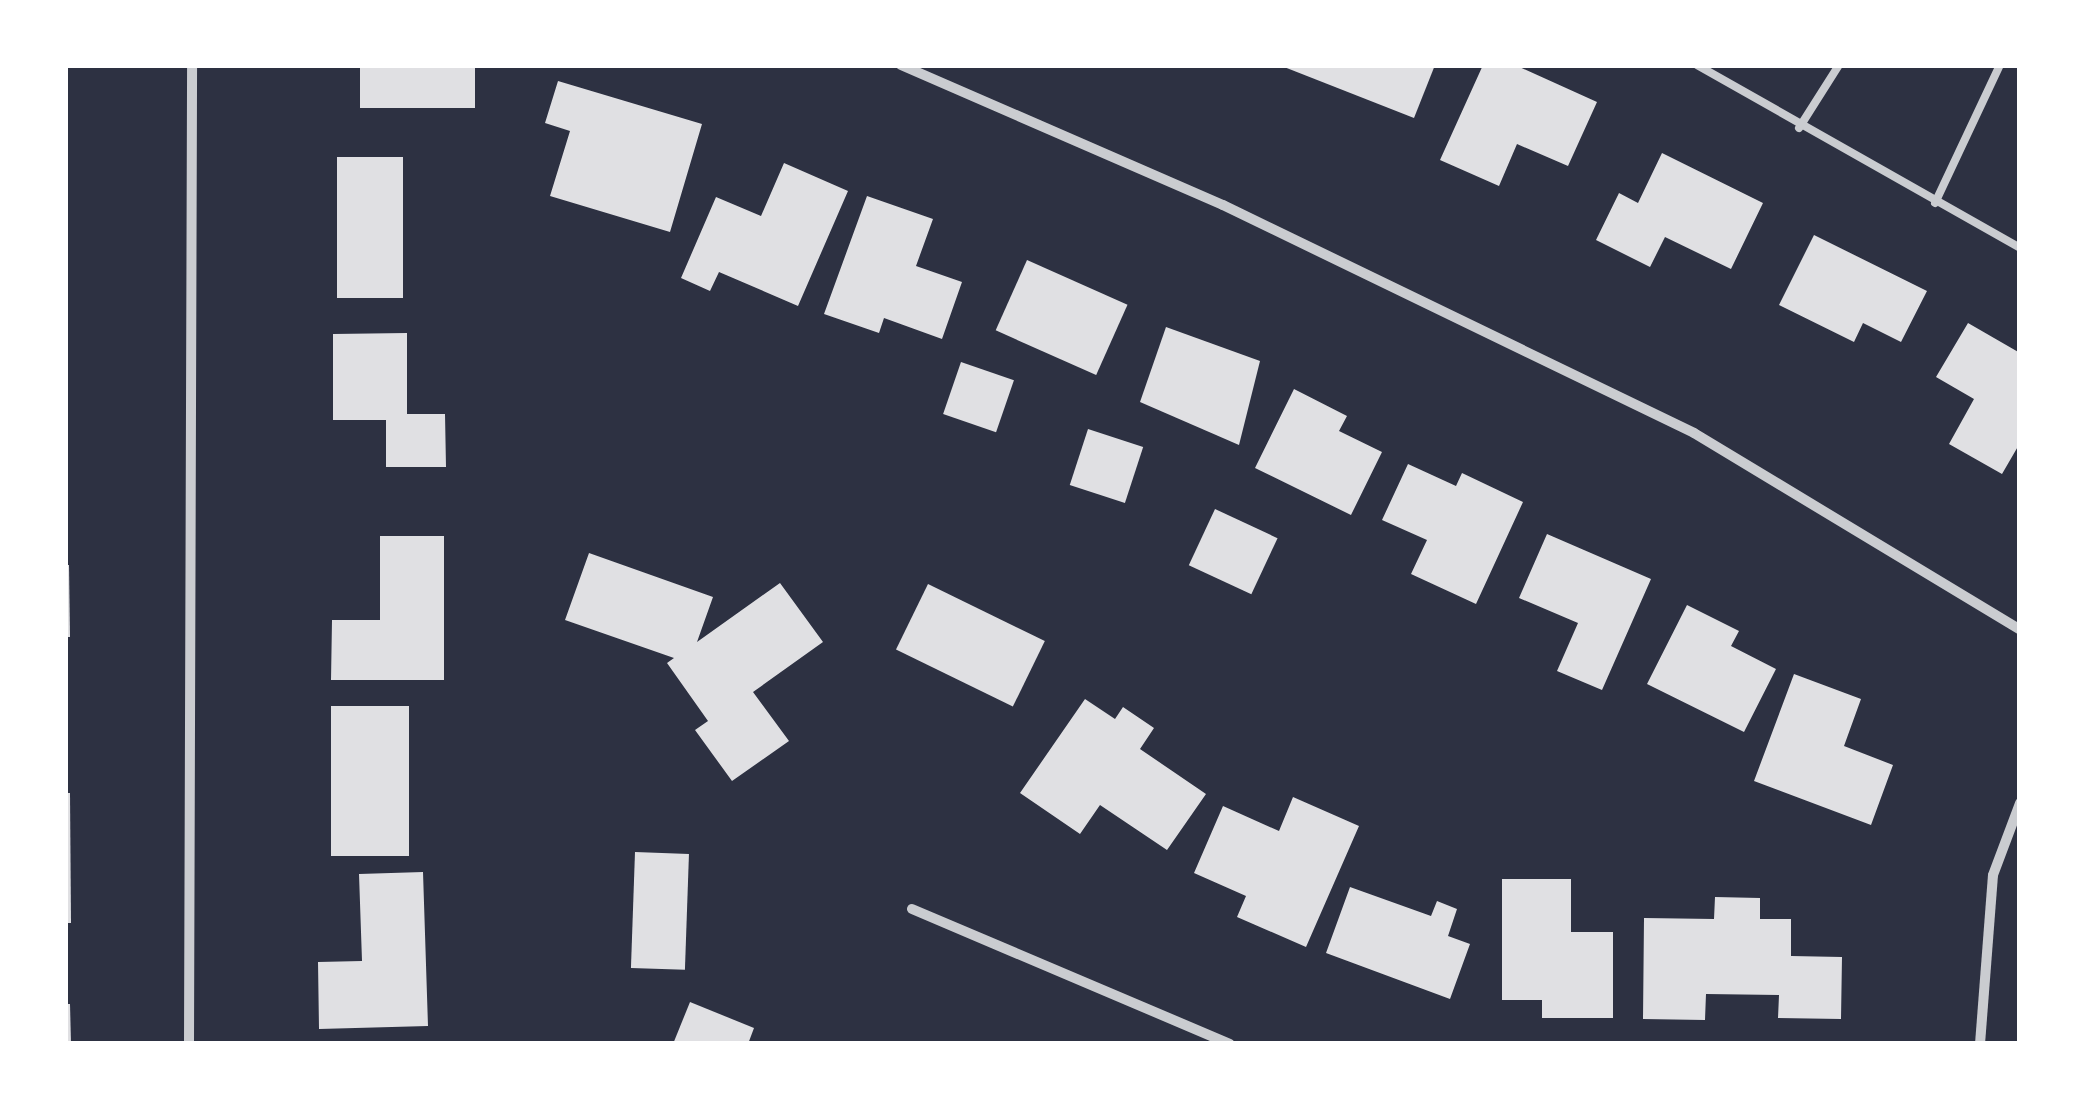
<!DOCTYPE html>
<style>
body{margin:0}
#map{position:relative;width:2085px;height:1109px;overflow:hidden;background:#2d3142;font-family:Georgia,serif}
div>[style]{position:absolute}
.building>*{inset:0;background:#e0e0e3;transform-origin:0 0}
.service>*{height:8px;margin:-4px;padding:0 4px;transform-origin:4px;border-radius:4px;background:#caccd0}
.minor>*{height:10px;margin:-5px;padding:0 5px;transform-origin:5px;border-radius:5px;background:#caccd0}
span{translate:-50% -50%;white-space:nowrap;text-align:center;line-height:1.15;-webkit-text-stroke:8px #fff;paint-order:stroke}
.frame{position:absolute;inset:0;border:68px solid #fff;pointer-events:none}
</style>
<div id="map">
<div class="building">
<i style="left:360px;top:65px;width:115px;height:43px"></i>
<i style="clip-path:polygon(1279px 65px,1435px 65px,1414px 118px)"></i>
<i style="clip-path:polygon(1483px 65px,1515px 65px,1597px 102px,1568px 166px,1517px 144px,1499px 186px,1440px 160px)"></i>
<i style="clip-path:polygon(558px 81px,702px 124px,670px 232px,550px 196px,570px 131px,545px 123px)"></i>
<i style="clip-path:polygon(1662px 153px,1763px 203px,1731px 269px,1665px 237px,1650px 267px,1596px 240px,1619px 193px,1638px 203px)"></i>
<i style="left:403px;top:157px;width:141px;height:66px;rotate:90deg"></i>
<i style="clip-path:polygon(784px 163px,848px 191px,798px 306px,719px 272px,710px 291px,681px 278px,716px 197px,761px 216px)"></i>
<i style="clip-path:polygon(867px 196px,933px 219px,916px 266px,962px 282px,942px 339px,884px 318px,879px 333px,824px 314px)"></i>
<i style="clip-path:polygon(1814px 235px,1927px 291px,1901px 342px,1863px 323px,1854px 342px,1779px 305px)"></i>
<i style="left:1027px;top:260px;width:110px;height:77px;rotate:24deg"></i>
<i style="clip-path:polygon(1968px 323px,2020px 353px,2020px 443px,2002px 474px,1949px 444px,1974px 399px,1936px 377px)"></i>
<i style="clip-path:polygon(1166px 327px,1260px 361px,1239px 445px,1140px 402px)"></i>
<i style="clip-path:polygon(407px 333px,407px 414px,445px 414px,446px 467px,386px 467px,386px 420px,333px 420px,333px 334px)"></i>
<i style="left:961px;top:362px;width:56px;height:55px;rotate:19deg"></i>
<i style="clip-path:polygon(1294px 389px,1347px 416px,1339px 431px,1382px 452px,1351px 515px,1255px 468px)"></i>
<i style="left:1088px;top:429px;width:58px;height:59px;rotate:18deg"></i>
<i style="clip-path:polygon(1408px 464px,1456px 486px,1462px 473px,1523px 502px,1476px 604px,1411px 574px,1427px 540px,1382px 520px)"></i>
<i style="left:1215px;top:509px;width:69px;height:62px;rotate:25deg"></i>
<i style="clip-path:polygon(1547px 534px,1651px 579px,1602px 690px,1557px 671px,1578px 623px,1519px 598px)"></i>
<i style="clip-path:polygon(380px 536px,444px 536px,444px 680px,331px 680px,332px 620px,380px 620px)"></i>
<i style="clip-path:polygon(589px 553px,713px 597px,697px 642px,780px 583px,823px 642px,753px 692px,789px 741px,732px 781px,695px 730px,708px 721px,667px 663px,674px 658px,565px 620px)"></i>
<i style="clip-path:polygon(65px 565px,69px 565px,70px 637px,65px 637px)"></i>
<i style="left:928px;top:584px;width:130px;height:73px;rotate:26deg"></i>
<i style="clip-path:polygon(1687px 605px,1739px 631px,1731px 646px,1776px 669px,1744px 732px,1647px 684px)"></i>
<i style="clip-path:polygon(1794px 674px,1861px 699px,1844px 746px,1893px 765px,1871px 825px,1754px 781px)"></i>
<i style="clip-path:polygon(1085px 699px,1115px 719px,1123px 707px,1154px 728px,1140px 749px,1206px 794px,1167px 850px,1100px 805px,1080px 834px,1020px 793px)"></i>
<i style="left:331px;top:706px;width:78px;height:150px"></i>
<i style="clip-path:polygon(65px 793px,70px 793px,71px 923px,65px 923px)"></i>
<i style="clip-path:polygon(1293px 797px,1359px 826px,1306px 947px,1237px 917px,1246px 896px,1194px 873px,1223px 806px,1279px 831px)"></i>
<i style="left:635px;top:852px;width:54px;height:116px;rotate:2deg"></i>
<i style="clip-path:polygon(423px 872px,428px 1026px,319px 1029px,318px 962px,362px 961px,359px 874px)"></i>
<i style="clip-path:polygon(1502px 879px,1571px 879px,1571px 932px,1613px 932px,1613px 1018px,1542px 1018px,1542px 1000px,1502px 1000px)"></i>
<i style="clip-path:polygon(1350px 887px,1431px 916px,1437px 901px,1457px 909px,1448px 936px,1470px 944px,1450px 999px,1326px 953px)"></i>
<i style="clip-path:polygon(1715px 897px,1760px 898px,1760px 919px,1791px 919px,1791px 956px,1842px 957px,1841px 1019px,1778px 1018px,1779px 995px,1706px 994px,1705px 1020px,1643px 1019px,1644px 918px,1714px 919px)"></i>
<i style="clip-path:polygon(690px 1002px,754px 1028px,748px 1044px,673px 1044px)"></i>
<i style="clip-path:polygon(65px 1004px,70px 1004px,71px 1044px,65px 1044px)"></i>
</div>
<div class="service">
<i style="left:1697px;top:65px;width:371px;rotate:29.5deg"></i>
<i style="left:1799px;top:128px;width:75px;rotate:-57.6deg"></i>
<i style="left:1935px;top:203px;width:153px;rotate:-64.8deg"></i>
</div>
<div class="minor">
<i style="left:901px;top:65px;width:351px;rotate:23.5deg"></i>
<i style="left:1223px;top:205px;width:523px;rotate:25.83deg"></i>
<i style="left:1694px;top:433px;width:381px;rotate:31.1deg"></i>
<i style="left:912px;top:909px;width:345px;rotate:23deg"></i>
<i style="left:189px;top:1044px;width:979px;rotate:-89.82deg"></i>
<i style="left:1980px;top:1044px;width:169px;rotate:-85.6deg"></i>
<i style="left:1993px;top:875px;width:77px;rotate:-69.4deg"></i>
</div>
<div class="frame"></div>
</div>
